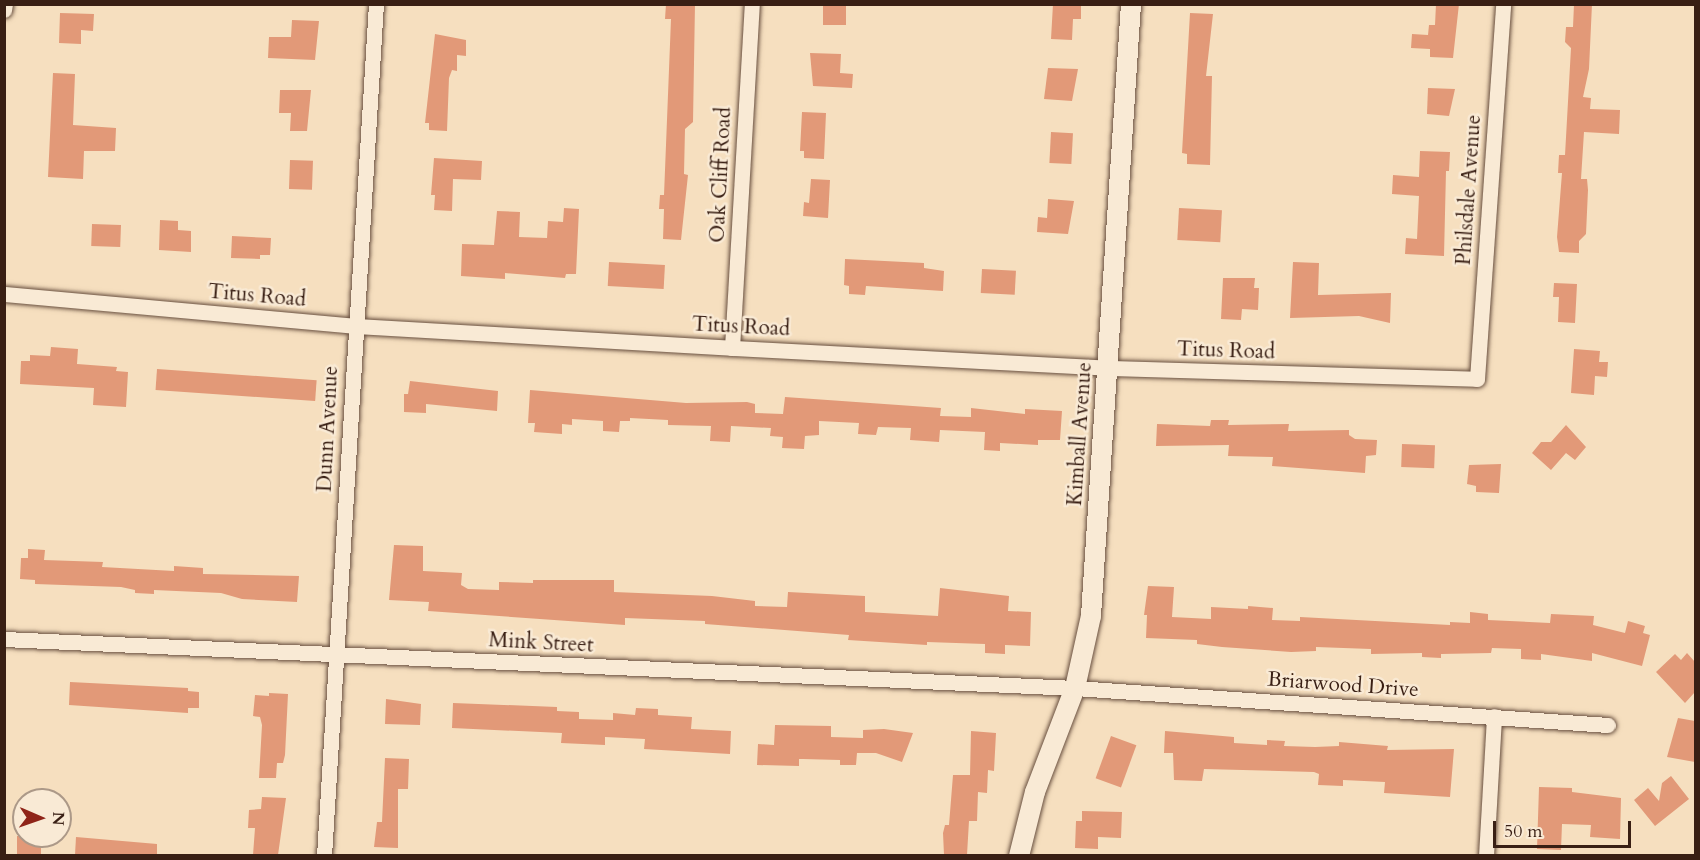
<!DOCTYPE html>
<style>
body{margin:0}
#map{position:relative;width:1700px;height:860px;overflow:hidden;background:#f6dfbf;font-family:Cardo,serif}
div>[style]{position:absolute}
.building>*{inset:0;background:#e29978;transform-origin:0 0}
.roads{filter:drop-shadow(0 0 2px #684f3f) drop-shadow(0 0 2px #684f3f)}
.minor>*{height:15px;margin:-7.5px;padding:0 7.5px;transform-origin:7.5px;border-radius:7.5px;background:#f9ead5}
.tertiary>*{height:20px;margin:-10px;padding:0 10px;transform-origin:10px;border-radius:10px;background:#f9ead5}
span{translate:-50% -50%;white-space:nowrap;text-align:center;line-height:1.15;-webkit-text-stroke:5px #f9ead5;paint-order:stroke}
.street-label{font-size:21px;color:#391f14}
.frame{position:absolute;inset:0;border:6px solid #391f14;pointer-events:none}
.north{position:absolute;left:12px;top:788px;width:60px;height:60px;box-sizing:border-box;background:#f9ead5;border:2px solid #ac9988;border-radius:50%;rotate:92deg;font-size:16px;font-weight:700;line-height:24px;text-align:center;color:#391f14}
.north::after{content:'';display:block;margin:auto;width:21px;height:27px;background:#8f2418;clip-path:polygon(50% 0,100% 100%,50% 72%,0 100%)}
.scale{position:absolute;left:1493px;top:821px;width:138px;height:27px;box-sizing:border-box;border:3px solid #391f14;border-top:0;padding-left:8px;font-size:18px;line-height:21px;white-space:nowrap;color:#391f14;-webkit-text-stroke:4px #f9ead5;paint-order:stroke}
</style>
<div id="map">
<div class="building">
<i style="clip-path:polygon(666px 4px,695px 4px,693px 122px,685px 129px,684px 174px,688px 175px,681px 240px,663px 239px,664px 209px,659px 209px,660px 195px,664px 195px,671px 19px,665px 19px)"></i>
<i style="left:823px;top:4px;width:23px;height:21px"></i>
<i style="clip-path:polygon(1053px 4px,1081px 4px,1081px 19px,1073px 19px,1072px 40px,1051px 39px)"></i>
<i style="clip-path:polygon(1436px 4px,1459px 4px,1453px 58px,1430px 57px,1430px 49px,1411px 48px,1412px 34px,1428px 35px,1429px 25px,1435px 25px)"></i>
<i style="clip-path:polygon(1574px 4px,1592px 4px,1589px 69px,1583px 97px,1591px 98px,1590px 109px,1620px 110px,1619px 134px,1584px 132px,1581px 179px,1587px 179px,1588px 190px,1586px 234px,1579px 241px,1579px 253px,1559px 252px,1557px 237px,1562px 173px,1558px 173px,1559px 155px,1565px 155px,1571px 48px,1565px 42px,1566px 27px,1573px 27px)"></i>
<i style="clip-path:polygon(60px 13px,94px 14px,93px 31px,81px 30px,81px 44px,59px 43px)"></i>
<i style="clip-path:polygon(1190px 13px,1213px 14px,1206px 76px,1212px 76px,1210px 165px,1187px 164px,1187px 154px,1182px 153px)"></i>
<i style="clip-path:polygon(292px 20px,319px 21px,315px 60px,268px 58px,269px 37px,291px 37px)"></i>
<i style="clip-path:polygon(435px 34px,466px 40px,466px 56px,457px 55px,457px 71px,452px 70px,449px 78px,447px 131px,429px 130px,429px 123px,425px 123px)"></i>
<i style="clip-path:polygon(810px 53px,841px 54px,840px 73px,853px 74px,852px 88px,813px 86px)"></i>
<i style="clip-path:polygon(1048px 68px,1078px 69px,1072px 101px,1044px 99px)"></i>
<i style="clip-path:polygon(53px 73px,75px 74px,73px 125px,116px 128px,115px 151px,84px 151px,83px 179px,48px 177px)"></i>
<i style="clip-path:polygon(1428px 88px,1455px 89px,1449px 116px,1427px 114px)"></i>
<i style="clip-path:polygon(280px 90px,311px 90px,307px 131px,290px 131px,291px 113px,279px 113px)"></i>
<i style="clip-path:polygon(802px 112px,826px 113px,824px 159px,804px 158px,804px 151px,800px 151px)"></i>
<i style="left:1051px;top:132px;width:22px;height:31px;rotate:3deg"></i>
<i style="clip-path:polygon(1420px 151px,1450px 152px,1449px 171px,1446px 171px,1444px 256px,1405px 254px,1406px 238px,1417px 239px,1419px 196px,1392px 194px,1393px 175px,1419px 177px)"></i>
<i style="clip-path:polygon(434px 158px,482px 161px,481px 180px,453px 179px,452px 211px,434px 210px,435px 195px,431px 195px)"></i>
<i style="left:290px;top:160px;width:23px;height:29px;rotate:2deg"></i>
<i style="clip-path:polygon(811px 179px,830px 180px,828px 218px,803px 216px,804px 202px,809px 203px)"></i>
<i style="clip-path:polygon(1048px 199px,1074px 201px,1068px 234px,1037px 232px,1038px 217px,1047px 218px)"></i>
<i style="clip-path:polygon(564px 208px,579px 209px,576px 274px,566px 274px,565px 278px,505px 273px,505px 279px,461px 276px,462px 244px,494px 245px,497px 211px,520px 212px,519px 237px,547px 238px,548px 221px,563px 222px)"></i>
<i style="left:1179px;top:208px;width:43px;height:32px;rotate:3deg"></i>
<i style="clip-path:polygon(160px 220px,178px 221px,178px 230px,191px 231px,191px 252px,159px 250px)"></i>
<i style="left:92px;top:224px;width:29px;height:22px;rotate:2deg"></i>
<i style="clip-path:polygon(232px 236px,271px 238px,270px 255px,260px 255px,260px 259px,231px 258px)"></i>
<i style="clip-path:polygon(845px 259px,924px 263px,924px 268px,944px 271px,943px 291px,866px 286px,865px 295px,849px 294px,849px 286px,844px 285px)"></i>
<i style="left:609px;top:262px;width:56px;height:24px;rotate:3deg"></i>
<i style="clip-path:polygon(1293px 262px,1319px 263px,1318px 295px,1391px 293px,1390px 323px,1359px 316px,1290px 318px)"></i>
<i style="left:982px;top:269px;width:34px;height:24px;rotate:3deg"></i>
<i style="clip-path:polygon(1223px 278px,1255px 278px,1254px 288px,1259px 288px,1258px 310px,1242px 309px,1241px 320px,1221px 319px)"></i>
<i style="clip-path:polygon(1554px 283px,1577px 284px,1575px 323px,1558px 322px,1559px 297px,1553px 297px)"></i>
<i style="clip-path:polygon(51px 347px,78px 349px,77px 364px,117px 367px,116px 371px,128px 372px,126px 407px,93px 405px,94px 388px,20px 384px,21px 361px,30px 361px,30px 355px,50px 356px)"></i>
<i style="clip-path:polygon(1574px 349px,1600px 351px,1599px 362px,1608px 362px,1607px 377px,1595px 376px,1594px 395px,1571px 393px)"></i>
<i style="left:157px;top:369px;width:160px;height:21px;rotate:4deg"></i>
<i style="clip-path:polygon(410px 381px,498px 391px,497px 411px,426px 404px,426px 413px,404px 412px,404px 394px,408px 394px)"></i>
<i style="clip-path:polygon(530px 390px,686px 403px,747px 402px,755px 404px,755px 413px,783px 414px,785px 397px,941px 408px,940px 416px,971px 417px,971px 408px,1025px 414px,1025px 409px,1062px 411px,1060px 440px,1038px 440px,1038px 445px,1000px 443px,1000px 451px,984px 450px,985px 432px,940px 430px,939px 442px,910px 440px,911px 428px,878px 427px,876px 435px,858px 434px,859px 423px,819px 421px,819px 435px,805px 436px,804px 449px,782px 448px,783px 437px,770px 436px,771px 428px,731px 426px,730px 442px,710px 441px,711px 426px,668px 425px,668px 420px,630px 418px,630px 421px,620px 421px,619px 432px,603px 431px,603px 421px,572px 419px,572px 425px,562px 424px,562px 434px,534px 432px,535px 423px,528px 423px)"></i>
<i style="clip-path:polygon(1211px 420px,1229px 420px,1228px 425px,1289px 424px,1288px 431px,1349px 430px,1349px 435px,1355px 439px,1377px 440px,1376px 455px,1366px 456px,1365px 473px,1272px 466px,1273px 457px,1228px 456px,1229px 445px,1156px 446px,1157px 424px,1210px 426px)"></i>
<i style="clip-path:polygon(1566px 425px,1586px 447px,1575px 460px,1566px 453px,1551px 470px,1532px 453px,1541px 442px,1551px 442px)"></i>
<i style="left:1402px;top:444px;width:33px;height:23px;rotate:2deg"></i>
<i style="clip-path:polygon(1501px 464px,1499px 493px,1476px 492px,1476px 486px,1467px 484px,1469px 465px)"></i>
<i style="clip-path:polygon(394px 545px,423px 546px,423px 571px,462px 573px,461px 585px,468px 589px,499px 590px,499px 582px,533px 583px,533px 580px,614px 580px,614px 592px,712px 596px,755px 601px,755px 606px,787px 607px,788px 592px,865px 596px,865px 612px,938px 616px,940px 588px,1009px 596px,1008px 611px,1031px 612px,1030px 646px,1005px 645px,1005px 654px,985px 653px,985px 644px,927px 642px,927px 645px,848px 640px,849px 635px,705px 624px,705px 621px,625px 618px,625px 625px,428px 611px,429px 602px,389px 600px)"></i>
<i style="clip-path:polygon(28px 549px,45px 550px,44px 560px,103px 562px,102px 567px,174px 571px,174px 566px,203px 568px,203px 574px,299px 576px,297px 602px,242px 599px,221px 593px,154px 590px,154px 594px,135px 593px,135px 590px,121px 587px,35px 584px,35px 580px,20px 579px,21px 558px,28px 558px)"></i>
<i style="clip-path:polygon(1148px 586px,1174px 587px,1172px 617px,1211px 619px,1211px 607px,1248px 609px,1248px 606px,1273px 608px,1272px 620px,1300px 621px,1300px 617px,1450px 625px,1450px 622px,1470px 623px,1470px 612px,1488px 614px,1488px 620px,1550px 623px,1551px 614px,1594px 616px,1593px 625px,1625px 633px,1628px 621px,1645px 626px,1643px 633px,1650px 635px,1642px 666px,1592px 653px,1592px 661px,1541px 654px,1541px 660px,1521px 659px,1521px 649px,1492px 648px,1491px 653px,1441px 654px,1441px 658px,1422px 657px,1422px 653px,1371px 654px,1371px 649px,1316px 647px,1316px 651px,1291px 652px,1222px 647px,1197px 644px,1197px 640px,1146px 638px,1147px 615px,1144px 615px)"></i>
<i style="clip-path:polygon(1687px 653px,1695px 662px,1695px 692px,1685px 703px,1656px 672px,1675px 654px,1681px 660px)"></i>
<i style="clip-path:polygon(70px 682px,188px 688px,188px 691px,199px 692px,199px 708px,188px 708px,188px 713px,69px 705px)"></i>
<i style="clip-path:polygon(269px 693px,288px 694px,285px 755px,283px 763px,277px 763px,276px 778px,259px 778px,262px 725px,260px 717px,253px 716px,255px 695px,269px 696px)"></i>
<i style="clip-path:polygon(386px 699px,421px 704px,420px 725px,385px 724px)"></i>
<i style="clip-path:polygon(453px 703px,557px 707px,557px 711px,579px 712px,579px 719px,613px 720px,613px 713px,635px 715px,636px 708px,658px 709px,658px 715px,692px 717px,691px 729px,731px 731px,730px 754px,644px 749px,645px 739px,605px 737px,605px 745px,561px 743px,562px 733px,452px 728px)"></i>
<i style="clip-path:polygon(1678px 718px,1695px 721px,1695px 762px,1667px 757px)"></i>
<i style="clip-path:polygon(775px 725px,831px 726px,831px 737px,863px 738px,863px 730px,884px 729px,913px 733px,902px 762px,876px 753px,857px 753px,856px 765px,840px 765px,840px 760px,803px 759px,799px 759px,799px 766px,757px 765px,758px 744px,774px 745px)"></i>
<i style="clip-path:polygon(971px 731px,996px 733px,994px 771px,988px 770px,987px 793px,978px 792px,977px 821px,969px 821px,967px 855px,944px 855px,943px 833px,945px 825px,949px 825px,953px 775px,970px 775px)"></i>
<i style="clip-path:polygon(1165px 731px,1234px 737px,1234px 743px,1267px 745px,1267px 740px,1285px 741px,1284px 746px,1315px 747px,1339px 746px,1339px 742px,1388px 746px,1387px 750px,1454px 749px,1450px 797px,1384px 793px,1385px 782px,1343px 780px,1343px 786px,1318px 785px,1319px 774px,1314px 772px,1204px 769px,1202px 781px,1174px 780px,1173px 753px,1164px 753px)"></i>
<i style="left:1111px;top:736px;width:27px;height:45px;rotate:20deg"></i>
<i style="clip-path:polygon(385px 758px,409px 759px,408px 789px,398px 789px,398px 848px,374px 847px,377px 822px,382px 822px)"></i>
<i style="clip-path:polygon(1671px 776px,1689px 799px,1655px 826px,1634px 800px,1648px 788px,1659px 801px,1662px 783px)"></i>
<i style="clip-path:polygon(1539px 787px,1572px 788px,1572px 792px,1621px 798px,1620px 839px,1590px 837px,1591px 825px,1562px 824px,1561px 850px,1537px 849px)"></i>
<i style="clip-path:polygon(262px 797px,286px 798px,278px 855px,253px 855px,255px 828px,248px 828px,249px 810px,261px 809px)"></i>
<i style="clip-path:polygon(1082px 811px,1122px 812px,1121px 838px,1098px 837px,1098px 849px,1075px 848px,1076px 821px,1082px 821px)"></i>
<i style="left:17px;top:836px;width:24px;height:19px"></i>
<i style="clip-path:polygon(76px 837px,157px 844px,157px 855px,75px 855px)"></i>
</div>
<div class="roads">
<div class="minor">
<i style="left:4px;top:10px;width:6px;rotate:-81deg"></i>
<i style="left:4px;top:294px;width:352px;rotate:5.2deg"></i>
<i style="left:355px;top:326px;width:378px;rotate:3.3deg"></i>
<i style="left:732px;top:348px;width:379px;rotate:3deg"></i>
<i style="left:1110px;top:368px;width:367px;rotate:1.7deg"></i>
<i style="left:1477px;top:379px;width:376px;rotate:-86deg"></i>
<i style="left:732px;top:348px;width:345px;rotate:-86.7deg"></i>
<i style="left:4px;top:639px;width:1072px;rotate:2.62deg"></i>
<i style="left:1075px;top:688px;width:534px;rotate:3.97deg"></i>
<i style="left:324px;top:856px;width:854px;rotate:-86.51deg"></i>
<i style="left:1486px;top:856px;width:140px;rotate:-86.7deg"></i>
</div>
<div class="tertiary">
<i style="left:1019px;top:856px;width:66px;rotate:-76deg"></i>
<i style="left:1035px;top:792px;width:111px;rotate:-69deg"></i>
<i style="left:1075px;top:688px;width:74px;rotate:-77.5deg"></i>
<i style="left:1091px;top:616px;width:613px;rotate:-86.26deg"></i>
</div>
</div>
<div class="street-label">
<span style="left:721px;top:175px;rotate:-87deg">Oak Cliff Road</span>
<span style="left:1469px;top:190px;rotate:-86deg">Philsdale Avenue</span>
<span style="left:257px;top:296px;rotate:5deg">Titus Road</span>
<span style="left:741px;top:327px;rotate:3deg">Titus Road</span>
<span style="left:1226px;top:351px;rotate:2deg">Titus Road</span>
<span style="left:328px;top:429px;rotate:-87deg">Dunn Avenue</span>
<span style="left:1080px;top:434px;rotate:-86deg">Kimball Avenue</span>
<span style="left:541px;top:643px;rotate:3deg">Mink Street</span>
<span style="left:1343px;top:685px;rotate:4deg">Briarwood Drive</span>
</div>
<div class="frame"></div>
<div class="north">N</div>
<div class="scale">50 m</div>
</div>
